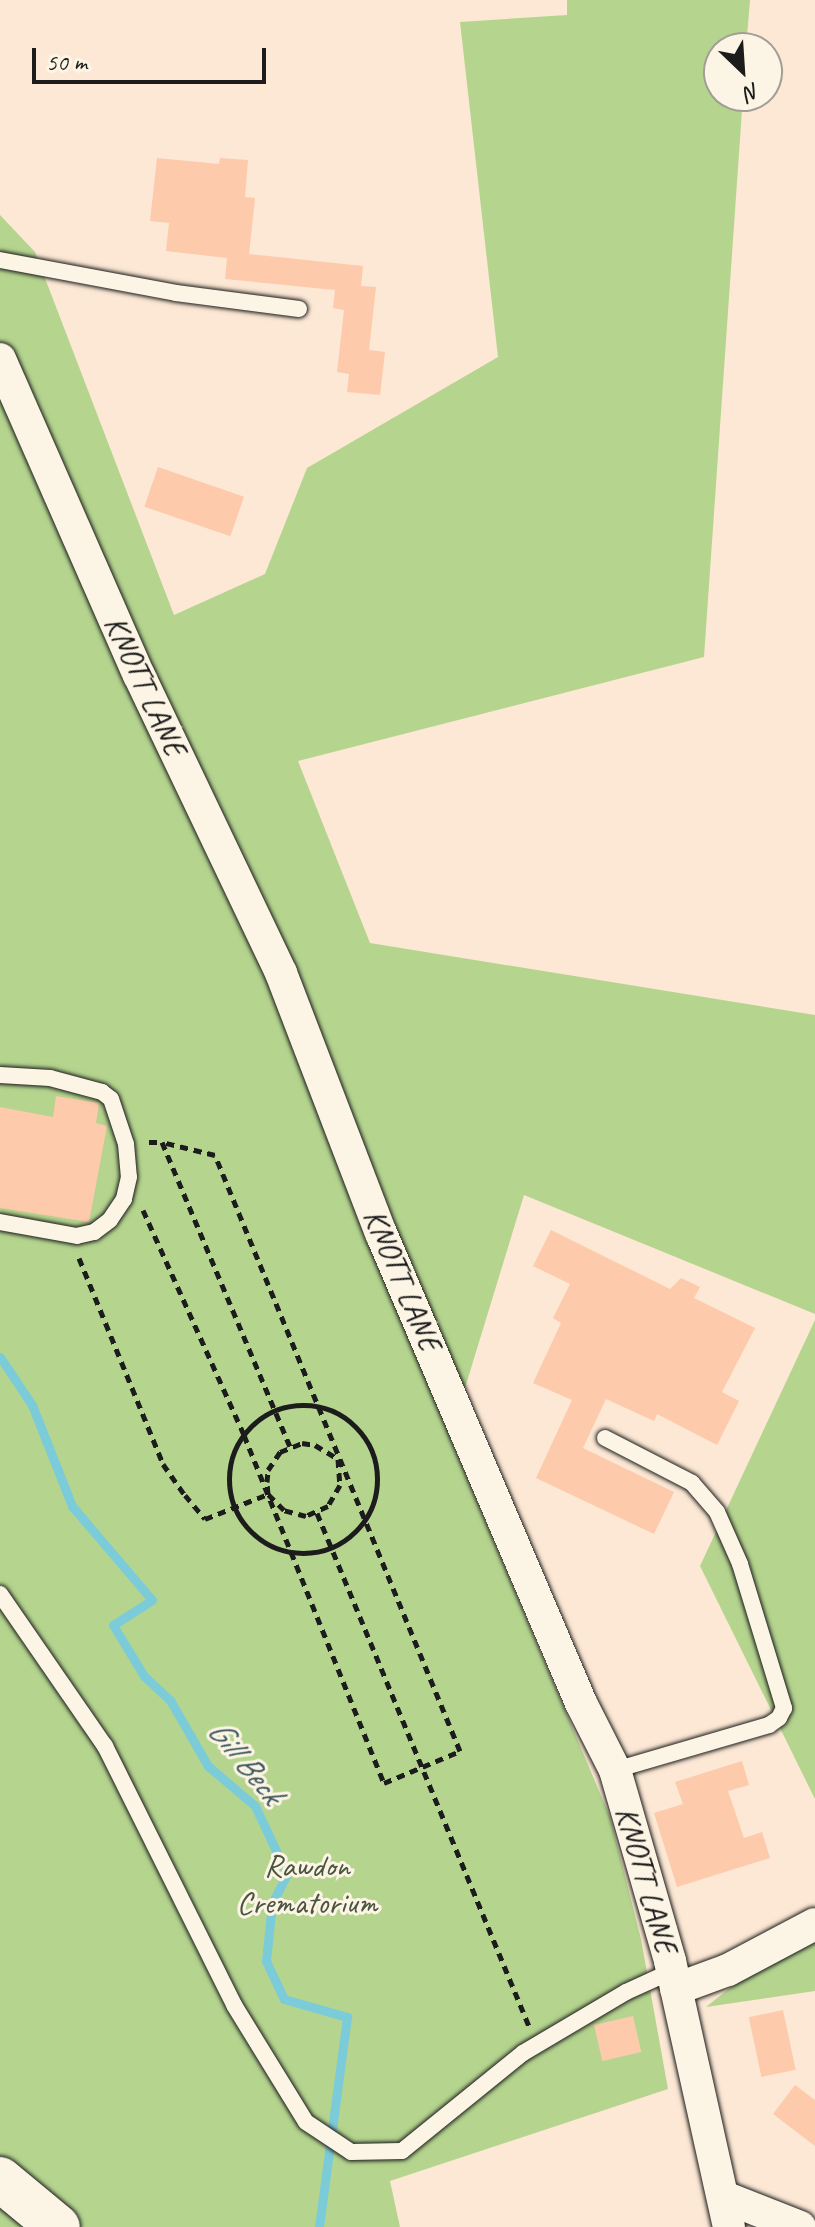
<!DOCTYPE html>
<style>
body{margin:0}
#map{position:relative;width:815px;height:2227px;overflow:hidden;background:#fce8d4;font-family:Caveat,sans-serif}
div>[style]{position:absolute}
.green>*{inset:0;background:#b5d58f}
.stream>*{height:9px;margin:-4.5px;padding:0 4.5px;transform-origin:4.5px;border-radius:4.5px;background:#7ccbd9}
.building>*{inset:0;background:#fdcaac;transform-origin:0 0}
.path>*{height:5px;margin-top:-2.5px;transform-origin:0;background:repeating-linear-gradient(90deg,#1c1c1c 0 8px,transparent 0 14px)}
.path>.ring{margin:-2.5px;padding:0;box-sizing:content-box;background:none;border:5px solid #1c1c1c;border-radius:50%}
.roads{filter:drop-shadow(0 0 2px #1c1c1c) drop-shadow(0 0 2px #1c1c1c)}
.lane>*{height:16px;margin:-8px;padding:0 8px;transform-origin:8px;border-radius:8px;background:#fcf5e5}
.street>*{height:32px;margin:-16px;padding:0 16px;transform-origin:16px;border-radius:16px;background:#fcf5e5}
.primary>*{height:44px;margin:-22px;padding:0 22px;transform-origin:22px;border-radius:22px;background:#fcf5e5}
span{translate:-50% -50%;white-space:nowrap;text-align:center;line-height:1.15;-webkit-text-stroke:6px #fcf5e5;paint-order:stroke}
.street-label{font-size:32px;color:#1c1c1c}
.park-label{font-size:32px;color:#4a543e}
.water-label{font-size:34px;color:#3e595e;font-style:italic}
.north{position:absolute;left:703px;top:32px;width:80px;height:80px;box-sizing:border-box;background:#fcf5e5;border:2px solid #a29e95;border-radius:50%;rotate:155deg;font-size:22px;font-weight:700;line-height:32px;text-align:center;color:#1c1c1c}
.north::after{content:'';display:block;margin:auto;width:28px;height:36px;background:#1c1c1c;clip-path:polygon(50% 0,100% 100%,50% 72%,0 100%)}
.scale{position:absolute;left:32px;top:48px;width:234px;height:36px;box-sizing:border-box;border:4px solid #1c1c1c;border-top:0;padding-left:10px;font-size:24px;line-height:28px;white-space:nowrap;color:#1c1c1c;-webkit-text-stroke:6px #fcf5e5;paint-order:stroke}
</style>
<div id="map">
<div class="green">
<i style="clip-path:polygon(567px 0,750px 0,746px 48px,719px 48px,719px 96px,743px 96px,704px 657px,298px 761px,370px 943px,815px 1015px,815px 1314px,524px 1195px,450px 1437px,610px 1817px,641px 1939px,668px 2089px,390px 2181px,400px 2227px,0 2227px,0 215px,35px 252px,174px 615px,265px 574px,307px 468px,498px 357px,460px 22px,567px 15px)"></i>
<i style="clip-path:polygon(815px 1320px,815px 1799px,700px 1566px)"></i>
<i style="clip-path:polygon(815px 1920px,815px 1991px,706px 2007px)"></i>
</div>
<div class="stream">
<i style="left:0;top:1357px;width:58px;rotate:56.3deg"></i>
<i style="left:32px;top:1405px;width:109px;rotate:68.4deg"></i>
<i style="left:72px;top:1506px;width:123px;rotate:49.6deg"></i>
<i style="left:152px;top:1600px;width:46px;rotate:147.3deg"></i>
<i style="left:113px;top:1625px;width:60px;rotate:58.7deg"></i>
<i style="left:144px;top:1676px;width:35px;rotate:43deg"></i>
<i style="left:170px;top:1700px;width:76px;rotate:60.1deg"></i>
<i style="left:208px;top:1766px;width:62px;rotate:40.4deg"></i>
<i style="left:255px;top:1806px;width:75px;rotate:64.8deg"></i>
<i style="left:287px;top:1874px;width:33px;rotate:117deg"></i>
<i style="left:272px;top:1903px;width:58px;rotate:95.9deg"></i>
<i style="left:266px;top:1961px;width:42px;rotate:64.7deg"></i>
<i style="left:284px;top:1999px;width:66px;rotate:15.9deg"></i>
<i style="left:347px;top:2017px;width:212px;rotate:97.6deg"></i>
</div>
<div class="building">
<i style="clip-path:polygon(157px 158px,219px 164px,220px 158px,248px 160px,245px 197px,255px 198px,249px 254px,363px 266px,361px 286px,376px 287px,369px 350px,385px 352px,380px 395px,347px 392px,349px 374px,337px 372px,344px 310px,333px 308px,335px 290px,225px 279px,227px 258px,166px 251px,169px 223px,150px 221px)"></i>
<i style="left:158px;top:467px;width:91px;height:42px;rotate:19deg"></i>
<i style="clip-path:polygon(56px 1096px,99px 1103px,96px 1123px,107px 1126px,89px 1222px,0 1208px,0 1107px,53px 1117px)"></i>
<i style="clip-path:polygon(551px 1230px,670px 1289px,681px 1278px,700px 1287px,694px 1298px,755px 1328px,722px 1392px,739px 1401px,717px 1445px,657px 1414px,654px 1421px,606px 1399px,583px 1448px,674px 1492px,654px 1534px,536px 1478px,572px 1400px,533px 1383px,561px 1323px,553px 1318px,570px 1284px,533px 1266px)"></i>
<i style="clip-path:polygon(742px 1761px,749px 1785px,728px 1791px,744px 1838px,762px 1832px,770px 1858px,677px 1887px,654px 1813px,683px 1804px,675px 1782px)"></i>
<i style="left:783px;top:2010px;width:61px;height:35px;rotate:78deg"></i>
<i style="left:633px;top:2016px;width:37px;height:40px;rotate:77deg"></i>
<i style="clip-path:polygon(795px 2085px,815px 2100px,815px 2146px,773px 2114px)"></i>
</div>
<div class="path">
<i style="left:149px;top:1142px;width:13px"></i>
<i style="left:162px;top:1142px;width:330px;rotate:67.2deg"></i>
<i style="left:143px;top:1210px;width:247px;rotate:65.8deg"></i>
<i style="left:244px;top:1435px;width:375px;rotate:68.1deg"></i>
<i style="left:384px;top:1783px;width:82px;rotate:-22.8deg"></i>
<i style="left:460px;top:1751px;width:644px;rotate:-112.35deg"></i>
<i style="left:215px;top:1155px;width:55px;rotate:-166.2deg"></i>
<i style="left:79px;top:1258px;width:222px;rotate:67.8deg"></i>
<i style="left:163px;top:1464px;width:38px;rotate:55deg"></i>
<i style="left:185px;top:1495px;width:31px;rotate:50deg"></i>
<i style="left:205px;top:1519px;width:68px;rotate:-21.6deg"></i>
<i class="ring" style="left:229px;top:1405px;width:143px;height:143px"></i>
<i style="left:302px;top:1443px;width:13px;rotate:9deg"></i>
<i style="left:315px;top:1445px;width:27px;rotate:31deg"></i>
<i style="left:338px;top:1459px;width:26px;rotate:86deg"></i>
<i style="left:340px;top:1485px;width:24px;rotate:120deg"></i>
<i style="left:328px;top:1506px;width:24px;rotate:156deg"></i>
<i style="left:306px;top:1516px;width:23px;rotate:-165deg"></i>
<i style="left:284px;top:1510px;width:23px;rotate:-135deg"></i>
<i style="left:268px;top:1494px;width:12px;rotate:-95deg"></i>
<i style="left:267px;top:1482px;width:12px;rotate:-85deg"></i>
<i style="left:268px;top:1470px;width:22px;rotate:-56deg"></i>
<i style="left:280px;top:1452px;width:24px;rotate:-22deg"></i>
<i style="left:317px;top:1513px;width:555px;rotate:67.55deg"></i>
</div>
<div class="roads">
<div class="lane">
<i style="left:0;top:260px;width:179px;rotate:10.6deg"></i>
<i style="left:176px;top:293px;width:124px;rotate:7.4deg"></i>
<i style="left:0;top:1075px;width:50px;rotate:3.4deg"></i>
<i style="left:50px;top:1078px;width:54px;rotate:15.1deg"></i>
<i style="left:102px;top:1092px;width:11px;rotate:38deg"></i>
<i style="left:111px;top:1099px;width:47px;rotate:71.6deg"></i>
<i style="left:126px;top:1144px;width:33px;rotate:85deg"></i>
<i style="left:129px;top:1177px;width:23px;rotate:103deg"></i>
<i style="left:124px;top:1199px;width:25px;rotate:124deg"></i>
<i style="left:110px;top:1220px;width:20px;rotate:143deg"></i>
<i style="left:94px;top:1232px;width:17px;rotate:167deg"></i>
<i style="left:77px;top:1236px;width:78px;rotate:-169.7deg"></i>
<i style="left:605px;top:1438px;width:98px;rotate:27.3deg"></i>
<i style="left:692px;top:1483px;width:38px;rotate:49deg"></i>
<i style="left:717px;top:1512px;width:57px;rotate:66.1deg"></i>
<i style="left:740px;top:1564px;width:151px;rotate:73deg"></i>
<i style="left:784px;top:1708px;width:11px;rotate:117deg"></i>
<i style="left:779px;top:1718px;width:12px;rotate:145deg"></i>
<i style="left:769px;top:1725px;width:160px;rotate:163.7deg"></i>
<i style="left:0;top:1594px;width:185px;rotate:55.4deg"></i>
<i style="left:105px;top:1746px;width:289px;rotate:63.5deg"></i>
<i style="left:234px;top:2005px;width:137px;rotate:58.4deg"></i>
<i style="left:306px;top:2122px;width:54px;rotate:33.7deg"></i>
<i style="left:351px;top:2152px;width:51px;rotate:-1.1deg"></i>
<i style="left:402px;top:2151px;width:156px;rotate:-39deg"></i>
<i style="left:523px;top:2053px;width:120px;rotate:-30.6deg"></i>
<i style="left:626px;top:1992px;width:51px;rotate:-24.5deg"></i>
</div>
<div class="street">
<i style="left:0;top:359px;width:345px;rotate:66.3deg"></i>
<i style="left:139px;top:675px;width:330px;rotate:64.5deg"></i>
<i style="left:281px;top:973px;width:279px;rotate:69deg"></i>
<i style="left:381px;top:1233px;width:511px;rotate:66.95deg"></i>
<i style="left:581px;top:1703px;width:75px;rotate:63.1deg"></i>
<i style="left:615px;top:1770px;width:199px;rotate:73.9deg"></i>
<i style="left:670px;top:1961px;width:272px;rotate:77.5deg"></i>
<i style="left:676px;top:1989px;width:55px;rotate:-20.1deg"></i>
<i style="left:728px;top:1970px;width:98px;rotate:-27.9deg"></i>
<i style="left:724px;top:2197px;width:82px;rotate:21.5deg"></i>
</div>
<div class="primary">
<i style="left:0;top:2179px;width:75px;rotate:39.6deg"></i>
</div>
</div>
<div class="street-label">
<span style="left:145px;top:686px;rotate:65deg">KNOTT LANE</span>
<span style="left:402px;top:1280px;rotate:67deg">KNOTT LANE</span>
<span style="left:646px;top:1880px;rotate:74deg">KNOTT LANE</span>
</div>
<div class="park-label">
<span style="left:307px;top:1885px">Rawdon<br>Crematorium</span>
</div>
<div class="water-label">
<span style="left:246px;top:1761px;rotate:51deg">Gill Beck</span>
</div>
<div class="north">N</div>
<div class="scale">50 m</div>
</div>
